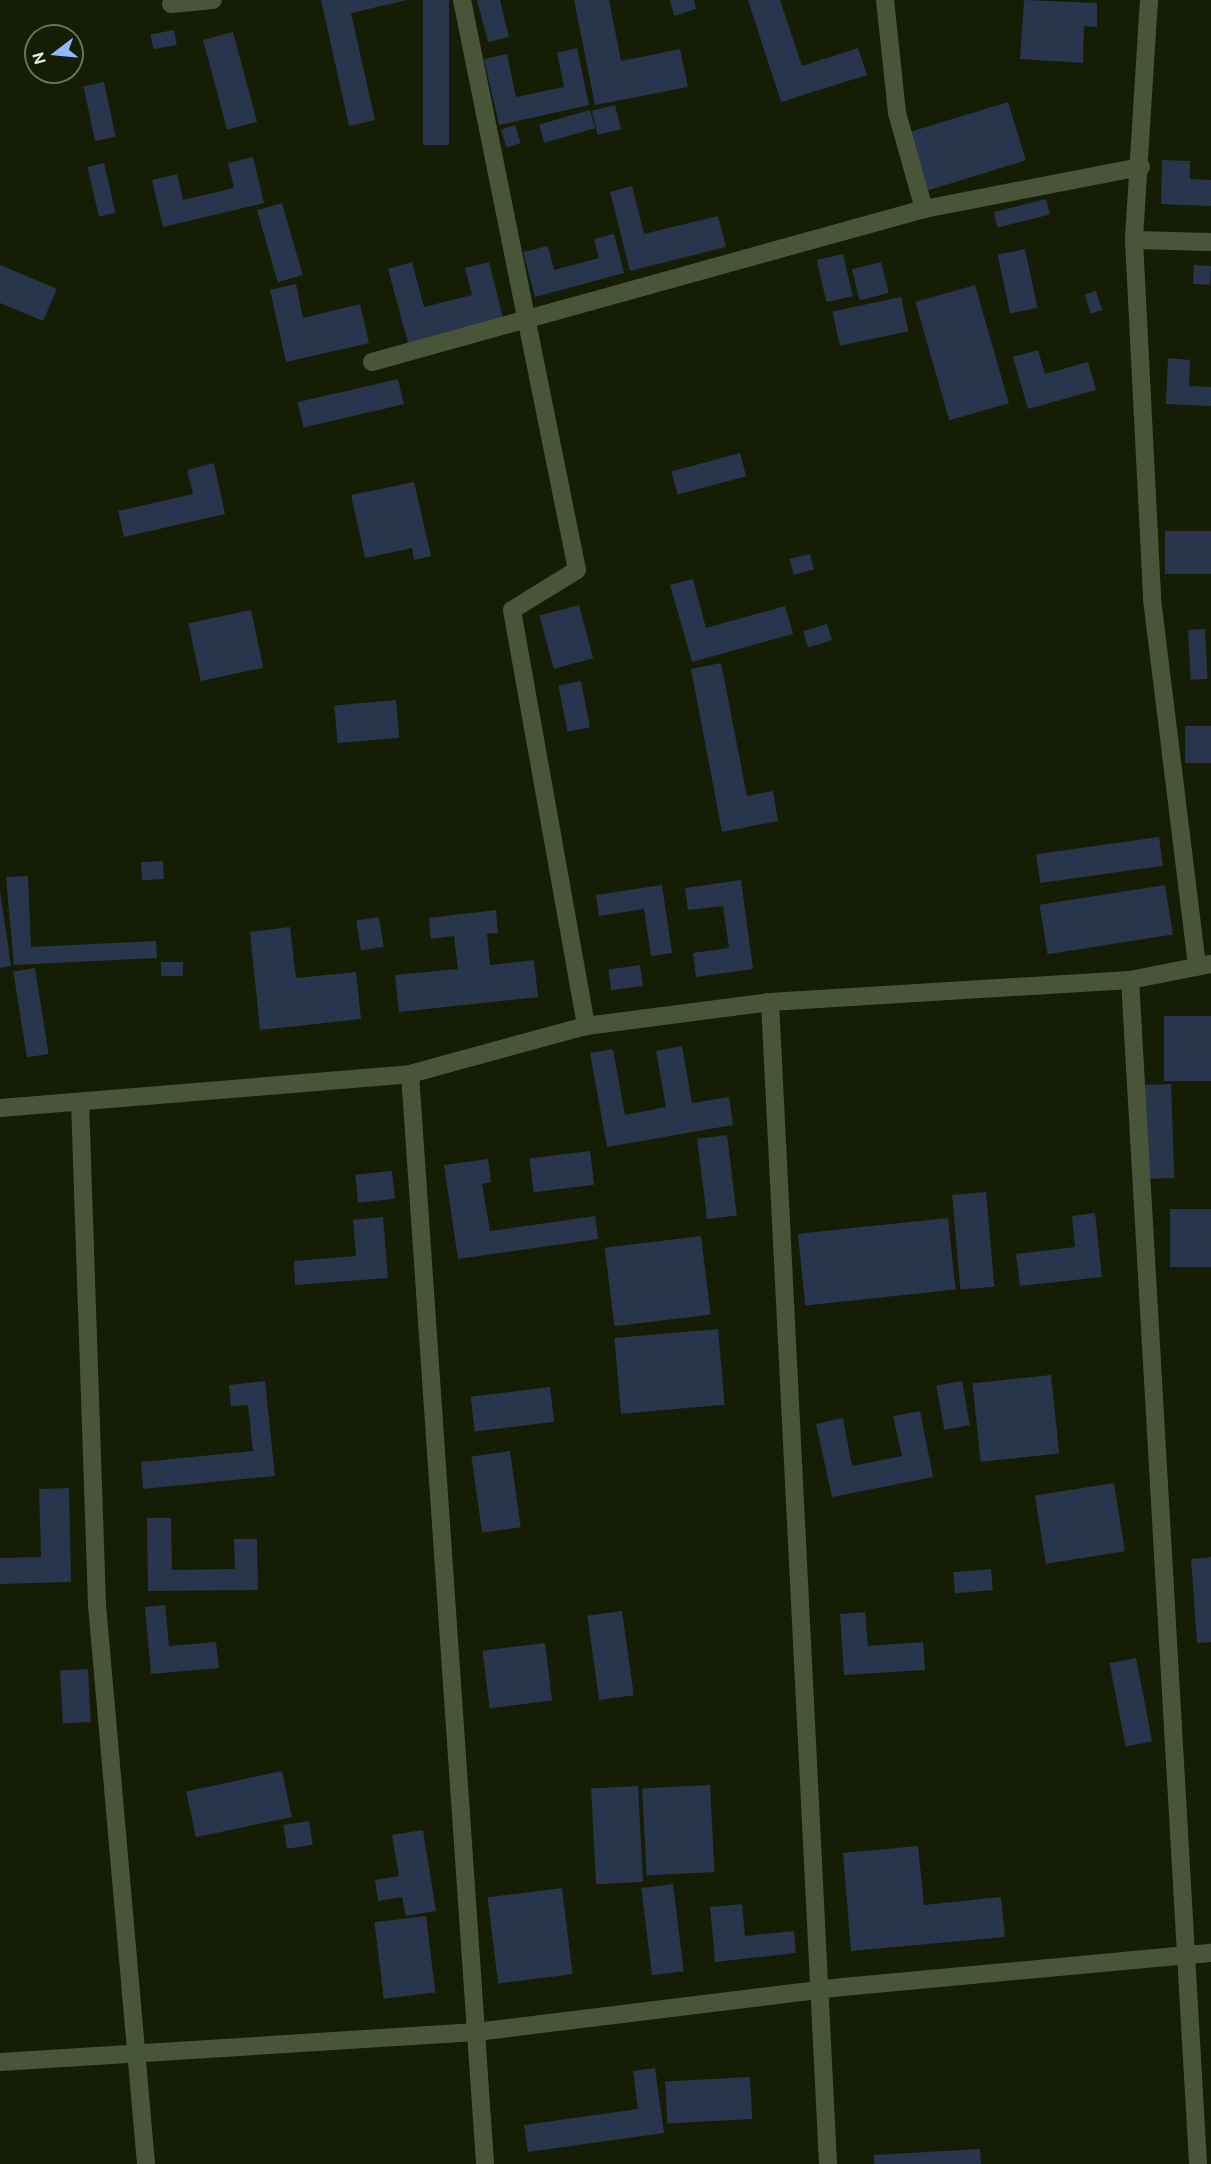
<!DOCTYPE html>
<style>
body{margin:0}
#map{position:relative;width:1211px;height:2164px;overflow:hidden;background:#151e05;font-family:Ubuntu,sans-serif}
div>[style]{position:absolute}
.building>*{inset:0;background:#28354c;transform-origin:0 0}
.street>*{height:18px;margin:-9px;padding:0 9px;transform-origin:9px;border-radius:9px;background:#495539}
span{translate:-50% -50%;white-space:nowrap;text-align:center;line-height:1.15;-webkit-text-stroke:6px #151e05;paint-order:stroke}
.north{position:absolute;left:24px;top:24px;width:60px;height:60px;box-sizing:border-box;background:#151e05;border:2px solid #6a725d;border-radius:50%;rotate:254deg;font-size:16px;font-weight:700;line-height:24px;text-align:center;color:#e9f0e0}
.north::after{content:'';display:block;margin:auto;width:21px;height:27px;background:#90b8fd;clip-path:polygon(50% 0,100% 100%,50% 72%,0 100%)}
</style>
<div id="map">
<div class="building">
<i style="clip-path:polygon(321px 0,407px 0,351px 13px,375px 120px,349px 126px)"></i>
<i style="left:423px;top:0;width:26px;height:145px"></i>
<i style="clip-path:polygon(477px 0,500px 0,509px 37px,488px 42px)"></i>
<i style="clip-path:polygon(574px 0,609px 0,621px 61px,680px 49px,688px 87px,595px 105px)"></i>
<i style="clip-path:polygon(670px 0,694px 0,696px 9px,674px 16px)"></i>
<i style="clip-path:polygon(748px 0,780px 0,802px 66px,858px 48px,867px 75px,781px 102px)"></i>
<i style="clip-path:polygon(1024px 0,1097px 3px,1097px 27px,1084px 26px,1083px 63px,1020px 59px)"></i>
<i style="left:174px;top:30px;width:15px;height:24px;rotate:79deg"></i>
<i style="left:233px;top:32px;width:93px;height:31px;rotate:75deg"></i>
<i style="clip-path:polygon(577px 48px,589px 105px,499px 125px,484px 59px,507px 54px,516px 97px,564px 87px,557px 53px)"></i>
<i style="left:104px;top:82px;width:56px;height:21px;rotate:78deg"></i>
<i style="left:1008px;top:102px;width:61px;height:102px;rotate:73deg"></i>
<i style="left:615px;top:105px;width:25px;height:24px;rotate:76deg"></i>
<i style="left:590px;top:110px;width:19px;height:53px;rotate:74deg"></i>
<i style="left:515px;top:125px;width:19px;height:15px;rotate:72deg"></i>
<i style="clip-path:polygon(253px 157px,264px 203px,163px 227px,152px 180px,177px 174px,183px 200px,234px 188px,228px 163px)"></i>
<i style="clip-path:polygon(1162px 160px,1190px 161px,1190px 179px,1211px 180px,1211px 206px,1161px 204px)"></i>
<i style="left:104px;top:163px;width:51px;height:17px;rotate:77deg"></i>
<i style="clip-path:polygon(632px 186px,644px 234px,718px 216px,726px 247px,630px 271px,610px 192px)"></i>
<i style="left:1046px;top:199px;width:16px;height:54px;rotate:76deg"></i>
<i style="left:282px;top:203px;width:75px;height:26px;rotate:74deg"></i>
<i style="clip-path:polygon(614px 234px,624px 273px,535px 297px,523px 252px,548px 246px,554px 270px,599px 258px,594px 239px)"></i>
<i style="left:1025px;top:249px;width:60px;height:28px;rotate:78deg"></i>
<i style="left:843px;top:254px;width:43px;height:27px;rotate:77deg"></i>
<i style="clip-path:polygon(412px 262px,424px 307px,472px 295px,465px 268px,489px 262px,503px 318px,408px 343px,388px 269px)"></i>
<i style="left:881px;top:262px;width:32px;height:30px;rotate:76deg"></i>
<i style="clip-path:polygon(0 265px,57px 289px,43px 321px,0 303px)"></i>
<i style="left:1194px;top:265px;width:17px;height:19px;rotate:3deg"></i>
<i style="clip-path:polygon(296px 284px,303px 318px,360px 304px,369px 343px,286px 362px,270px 290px)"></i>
<i style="left:975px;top:285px;width:123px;height:62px;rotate:74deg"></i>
<i style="left:1096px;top:291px;width:20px;height:12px;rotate:72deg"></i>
<i style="left:901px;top:297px;width:35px;height:70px;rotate:78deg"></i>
<i style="clip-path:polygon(1038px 350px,1045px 374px,1088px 362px,1096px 390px,1028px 409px,1013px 357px)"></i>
<i style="clip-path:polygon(1168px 358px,1190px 360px,1189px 386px,1211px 387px,1211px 406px,1166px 404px)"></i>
<i style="left:398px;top:379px;width:26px;height:103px;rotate:77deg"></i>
<i style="left:740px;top:453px;width:24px;height:71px;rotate:75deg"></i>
<i style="clip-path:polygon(214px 463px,225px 514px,124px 537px,118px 511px,193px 494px,187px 470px)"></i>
<i style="clip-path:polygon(414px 482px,431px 556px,414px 560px,412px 548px,365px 558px,351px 495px)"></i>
<i style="left:1211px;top:531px;width:43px;height:46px;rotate:90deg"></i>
<i style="left:810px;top:554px;width:16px;height:21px;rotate:76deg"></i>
<i style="clip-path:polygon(693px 579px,706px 628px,785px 606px,793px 634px,692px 662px,670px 585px)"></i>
<i style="left:579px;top:605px;width:55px;height:41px;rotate:75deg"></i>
<i style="left:251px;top:610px;width:59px;height:64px;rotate:78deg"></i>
<i style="left:827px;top:624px;width:17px;height:25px;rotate:73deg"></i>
<i style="left:1205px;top:629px;width:50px;height:17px;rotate:87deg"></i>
<i style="clip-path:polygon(721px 663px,747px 796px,773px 791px,778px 821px,722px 832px,691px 669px)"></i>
<i style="left:581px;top:681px;width:47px;height:23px;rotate:79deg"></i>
<i style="left:396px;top:700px;width:38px;height:62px;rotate:85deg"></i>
<i style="left:1185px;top:726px;width:26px;height:37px"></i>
<i style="left:1159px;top:837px;width:29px;height:124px;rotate:82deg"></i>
<i style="left:163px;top:861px;width:18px;height:22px;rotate:87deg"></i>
<i style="clip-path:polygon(28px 876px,31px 947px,156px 941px,157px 958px,14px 965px,6px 877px)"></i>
<i style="clip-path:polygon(741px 880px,753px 969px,696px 977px,693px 953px,729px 948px,723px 906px,688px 910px,685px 888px)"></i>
<i style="clip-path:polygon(662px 885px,672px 953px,651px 956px,644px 909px,599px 916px,596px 895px)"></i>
<i style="left:1165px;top:885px;width:50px;height:127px;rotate:81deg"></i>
<i style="clip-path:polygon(0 891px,11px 966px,0 968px)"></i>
<i style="clip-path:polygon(496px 910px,498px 933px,487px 934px,490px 965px,534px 960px,538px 997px,399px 1012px,395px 975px,458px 969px,454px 936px,431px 939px,429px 918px)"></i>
<i style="left:379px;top:917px;width:30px;height:23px;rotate:81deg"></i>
<i style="clip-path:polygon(290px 927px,296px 978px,356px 972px,361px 1019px,260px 1030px,250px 932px)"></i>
<i style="left:161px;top:962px;width:22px;height:14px"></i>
<i style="left:640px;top:965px;width:21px;height:32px;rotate:82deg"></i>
<i style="left:35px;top:968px;width:87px;height:22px;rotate:81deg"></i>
<i style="left:1211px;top:1016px;width:65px;height:47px;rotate:90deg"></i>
<i style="clip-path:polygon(682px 1046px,692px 1103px,729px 1097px,733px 1125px,607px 1147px,590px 1053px,613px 1049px,625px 1115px,666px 1107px,656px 1051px)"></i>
<i style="left:1171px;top:1084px;width:94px;height:29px;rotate:88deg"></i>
<i style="left:727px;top:1135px;width:81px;height:30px;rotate:83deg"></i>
<i style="left:590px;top:1151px;width:34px;height:61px;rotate:83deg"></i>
<i style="clip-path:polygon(488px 1159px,491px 1182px,482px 1184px,490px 1231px,595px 1216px,598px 1239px,458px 1259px,444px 1165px)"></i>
<i style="left:392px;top:1171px;width:28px;height:37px;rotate:84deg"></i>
<i style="left:986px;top:1192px;width:95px;height:34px;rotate:85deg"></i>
<i style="left:1211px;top:1209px;width:58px;height:41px;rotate:90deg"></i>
<i style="clip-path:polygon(1095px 1213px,1102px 1277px,1020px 1286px,1016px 1254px,1075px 1247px,1072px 1216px)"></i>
<i style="clip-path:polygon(383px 1217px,388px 1278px,295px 1285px,294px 1261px,356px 1256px,353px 1220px)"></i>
<i style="left:948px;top:1218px;width:72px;height:151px;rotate:84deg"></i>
<i style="left:701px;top:1236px;width:79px;height:97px;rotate:83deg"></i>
<i style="left:718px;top:1329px;width:76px;height:104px;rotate:85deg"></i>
<i style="left:1051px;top:1375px;width:79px;height:79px;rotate:84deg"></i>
<i style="clip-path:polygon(265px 1381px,275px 1476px,143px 1489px,141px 1462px,253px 1451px,248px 1405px,231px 1406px,229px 1385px)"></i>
<i style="left:962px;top:1381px;width:45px;height:26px;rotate:80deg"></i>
<i style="left:550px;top:1387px;width:35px;height:80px;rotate:83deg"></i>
<i style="clip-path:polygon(920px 1411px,933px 1477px,832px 1497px,816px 1424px,843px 1418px,852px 1466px,902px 1456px,893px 1416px)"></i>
<i style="left:510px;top:1451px;width:77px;height:39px;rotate:82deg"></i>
<i style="left:1114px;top:1483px;width:69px;height:80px;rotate:81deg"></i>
<i style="clip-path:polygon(69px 1488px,71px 1582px,0 1584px,0 1558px,41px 1557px,39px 1489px)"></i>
<i style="clip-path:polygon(147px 1518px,171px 1518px,172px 1570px,235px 1569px,234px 1539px,257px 1539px,258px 1590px,148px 1591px)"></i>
<i style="clip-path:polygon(1211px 1557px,1211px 1642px,1197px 1643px,1191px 1559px)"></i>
<i style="left:991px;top:1569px;width:21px;height:38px;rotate:85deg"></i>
<i style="clip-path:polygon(165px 1605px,169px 1646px,216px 1642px,219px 1668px,151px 1674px,145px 1607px)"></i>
<i style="left:622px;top:1611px;width:85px;height:35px;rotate:82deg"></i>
<i style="clip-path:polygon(865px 1612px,868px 1646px,923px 1642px,925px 1670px,844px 1675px,840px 1614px)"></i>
<i style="left:545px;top:1643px;width:58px;height:63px;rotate:83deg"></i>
<i style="left:1136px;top:1658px;width:85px;height:27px;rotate:79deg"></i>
<i style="left:88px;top:1669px;width:53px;height:28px;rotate:87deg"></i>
<i style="left:282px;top:1771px;width:47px;height:98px;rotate:78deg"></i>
<i style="left:710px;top:1785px;width:87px;height:68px;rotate:87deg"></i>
<i style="left:638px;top:1786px;width:96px;height:47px;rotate:87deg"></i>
<i style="left:309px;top:1821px;width:24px;height:26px;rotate:81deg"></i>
<i style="clip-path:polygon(423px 1830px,436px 1911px,406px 1916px,402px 1897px,378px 1901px,375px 1880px,399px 1876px,392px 1835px)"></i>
<i style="clip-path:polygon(918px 1846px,924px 1905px,1001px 1897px,1005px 1937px,851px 1951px,843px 1853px)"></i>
<i style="left:673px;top:1884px;width:88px;height:32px;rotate:83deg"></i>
<i style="left:562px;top:1888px;width:87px;height:75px;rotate:83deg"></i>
<i style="clip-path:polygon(742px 1904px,745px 1936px,794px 1931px,796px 1953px,715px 1962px,710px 1907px)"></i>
<i style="left:426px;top:1916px;width:77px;height:52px;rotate:83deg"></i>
<i style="clip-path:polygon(655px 2068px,664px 2133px,528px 2152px,524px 2125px,638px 2109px,633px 2071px)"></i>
<i style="left:750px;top:2077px;width:42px;height:85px;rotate:87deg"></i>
<i style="clip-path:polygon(980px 2149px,981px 2164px,874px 2164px,874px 2155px)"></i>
</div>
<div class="street">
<i style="left:462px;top:0;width:581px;rotate:78.59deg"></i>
<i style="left:577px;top:570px;width:76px;rotate:148.4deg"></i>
<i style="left:512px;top:610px;width:423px;rotate:79.9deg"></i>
<i style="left:885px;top:0;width:114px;rotate:83.9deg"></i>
<i style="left:897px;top:113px;width:100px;rotate:74.3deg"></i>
<i style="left:1149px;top:0;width:240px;rotate:93.6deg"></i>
<i style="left:1134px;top:240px;width:359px;rotate:87.1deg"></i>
<i style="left:1152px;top:599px;width:367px;rotate:83deg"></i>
<i style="left:171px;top:4px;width:42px;rotate:-5.4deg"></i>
<i style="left:1134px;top:240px;width:77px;rotate:1.5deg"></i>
<i style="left:372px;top:362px;width:573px;rotate:-15.49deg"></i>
<i style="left:924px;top:209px;width:221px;rotate:-11deg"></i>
<i style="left:1130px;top:980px;width:1186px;rotate:86.71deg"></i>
<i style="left:770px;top:1002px;width:1163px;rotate:87.14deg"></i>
<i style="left:410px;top:1074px;width:1093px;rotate:86.06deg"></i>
<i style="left:80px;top:1102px;width:503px;rotate:88.06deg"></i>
<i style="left:97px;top:1605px;width:561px;rotate:84.99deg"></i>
<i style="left:0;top:1108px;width:411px;rotate:-4.7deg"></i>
<i style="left:410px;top:1074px;width:182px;rotate:-15.3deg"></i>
<i style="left:586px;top:1026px;width:186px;rotate:-7.4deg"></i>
<i style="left:770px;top:1002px;width:361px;rotate:-3.5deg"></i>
<i style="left:1130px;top:980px;width:83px;rotate:-11.2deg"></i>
<i style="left:0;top:2062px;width:477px;rotate:-3.6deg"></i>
<i style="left:476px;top:2032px;width:370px;rotate:-7deg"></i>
<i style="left:843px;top:1987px;width:370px;rotate:-5.3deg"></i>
</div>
<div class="north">N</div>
</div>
